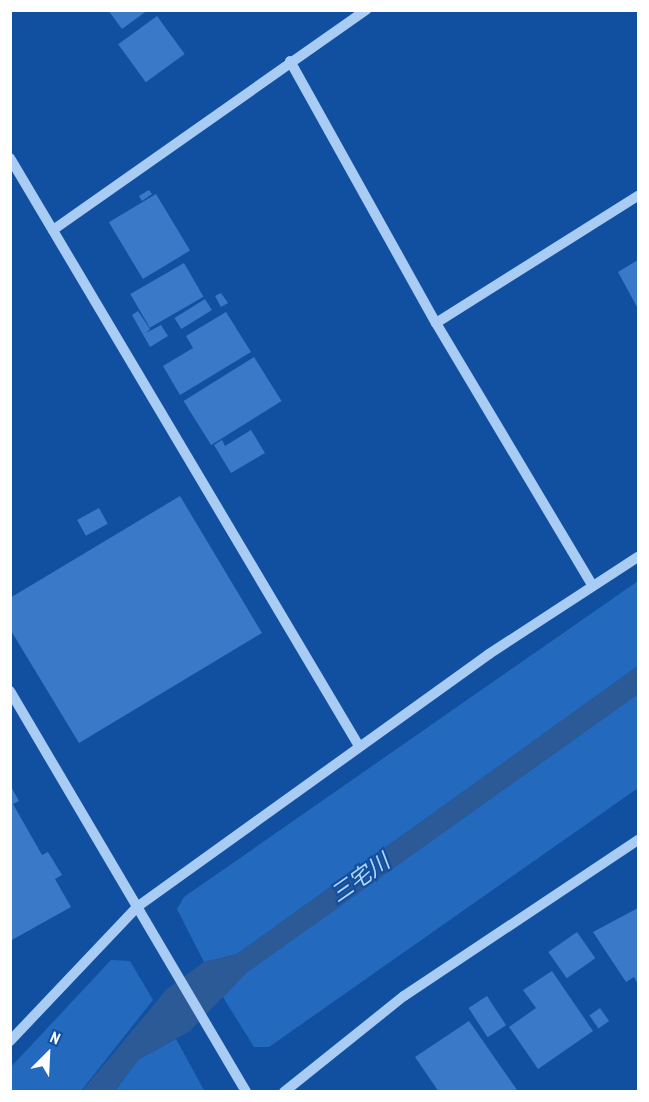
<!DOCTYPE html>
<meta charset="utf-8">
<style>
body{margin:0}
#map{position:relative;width:649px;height:1102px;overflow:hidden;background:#1150a1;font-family:"PT Sans Narrow","Noto Sans JP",sans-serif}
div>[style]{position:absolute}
.green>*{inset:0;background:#236abf}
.water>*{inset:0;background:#2c5a96}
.building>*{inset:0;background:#3a79c8;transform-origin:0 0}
.minor>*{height:10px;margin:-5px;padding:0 5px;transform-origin:5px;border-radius:5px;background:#a9ccf5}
span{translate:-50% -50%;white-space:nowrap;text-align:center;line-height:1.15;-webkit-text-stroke:4.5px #1150a1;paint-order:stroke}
.water-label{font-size:22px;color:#b6d6fb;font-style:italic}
.frame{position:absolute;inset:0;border:12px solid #fff;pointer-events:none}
.north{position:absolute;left:18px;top:1024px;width:60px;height:60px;-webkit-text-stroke:4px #1150a1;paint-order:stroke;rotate:24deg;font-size:16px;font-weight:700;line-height:24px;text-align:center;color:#fff}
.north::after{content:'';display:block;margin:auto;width:21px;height:27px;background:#fff;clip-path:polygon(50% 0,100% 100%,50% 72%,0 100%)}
</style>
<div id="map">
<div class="green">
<i style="clip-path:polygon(638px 581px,638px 666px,237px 954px,204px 962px,177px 909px,184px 897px)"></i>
<i style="clip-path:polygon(638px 694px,638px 788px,269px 1047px,254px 1047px,223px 997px,246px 973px)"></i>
<i style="clip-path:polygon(111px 960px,130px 961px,153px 1000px,81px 1091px,11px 1091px,10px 1068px)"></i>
<i style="clip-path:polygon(176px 1039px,205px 1092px,114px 1092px,139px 1059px)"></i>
</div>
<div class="water">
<i style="clip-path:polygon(638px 666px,638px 694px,246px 973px,190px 1031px,139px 1059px,114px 1091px,81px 1092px,167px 989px,204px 962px,237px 954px)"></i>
</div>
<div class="building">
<i style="clip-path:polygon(108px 10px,148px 10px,122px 29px)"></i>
<i style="left:157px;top:16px;width:47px;height:48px;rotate:54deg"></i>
<i style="clip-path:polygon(149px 190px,152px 194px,142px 201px,139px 196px)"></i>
<i style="left:156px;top:194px;width:66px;height:55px;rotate:59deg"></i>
<i style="clip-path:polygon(638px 260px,638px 306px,637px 307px,618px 272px)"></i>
<i style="left:184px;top:263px;width:39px;height:62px;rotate:60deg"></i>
<i style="clip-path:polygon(221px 293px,228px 303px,221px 307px,215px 296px)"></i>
<i style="left:205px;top:299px;width:13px;height:36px;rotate:58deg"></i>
<i style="clip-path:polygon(138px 311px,150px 329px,146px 333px,161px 325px,168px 336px,150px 347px,132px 315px)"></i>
<i style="clip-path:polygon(226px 312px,251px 352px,180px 395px,163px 366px,193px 348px,186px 336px)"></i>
<i style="left:254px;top:357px;width:52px;height:83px;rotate:58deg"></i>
<i style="clip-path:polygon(251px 430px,265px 453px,231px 473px,214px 445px,222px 440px,225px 446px)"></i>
<i style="clip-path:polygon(180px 496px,262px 633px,79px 743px,10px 629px,10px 598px)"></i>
<i style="left:99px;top:508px;width:18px;height:25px;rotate:61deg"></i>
<i style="clip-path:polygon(10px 785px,19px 801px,13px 804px,42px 855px,48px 852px,62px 875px,55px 879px,71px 907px,10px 941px)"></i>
<i style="clip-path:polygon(638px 908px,638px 984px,634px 977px,626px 982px,593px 932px)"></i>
<i style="left:577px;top:932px;width:32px;height:35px;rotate:55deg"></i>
<i style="clip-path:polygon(552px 971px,593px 1031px,538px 1069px,509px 1027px,536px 1008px,523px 990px)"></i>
<i style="left:487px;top:996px;width:35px;height:22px;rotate:57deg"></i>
<i style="left:600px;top:1008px;width:16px;height:13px;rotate:55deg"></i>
<i style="clip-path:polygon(469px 1021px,517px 1090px,515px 1092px,439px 1092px,415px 1057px)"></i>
</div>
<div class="minor">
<i style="left:290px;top:61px;width:300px;rotate:60.9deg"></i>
<i style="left:436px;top:323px;width:306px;rotate:59.2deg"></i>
<i style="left:10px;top:158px;width:684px;rotate:59.31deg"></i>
<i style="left:53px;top:230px;width:383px;rotate:-35.1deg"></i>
<i style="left:436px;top:323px;width:239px;rotate:-32.2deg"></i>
<i style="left:10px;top:691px;width:465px;rotate:59.5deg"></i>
<i style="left:10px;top:1041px;width:185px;rotate:-46.5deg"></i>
<i style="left:137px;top:907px;width:433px;rotate:-35.7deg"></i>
<i style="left:489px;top:654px;width:178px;rotate:-33.1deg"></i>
<i style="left:284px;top:1092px;width:154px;rotate:-38.7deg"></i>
<i style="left:404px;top:996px;width:281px;rotate:-33.7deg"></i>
</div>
<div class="water-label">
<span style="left:360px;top:878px;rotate:-35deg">三宅川</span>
</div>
<div class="frame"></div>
<div class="north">N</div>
</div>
